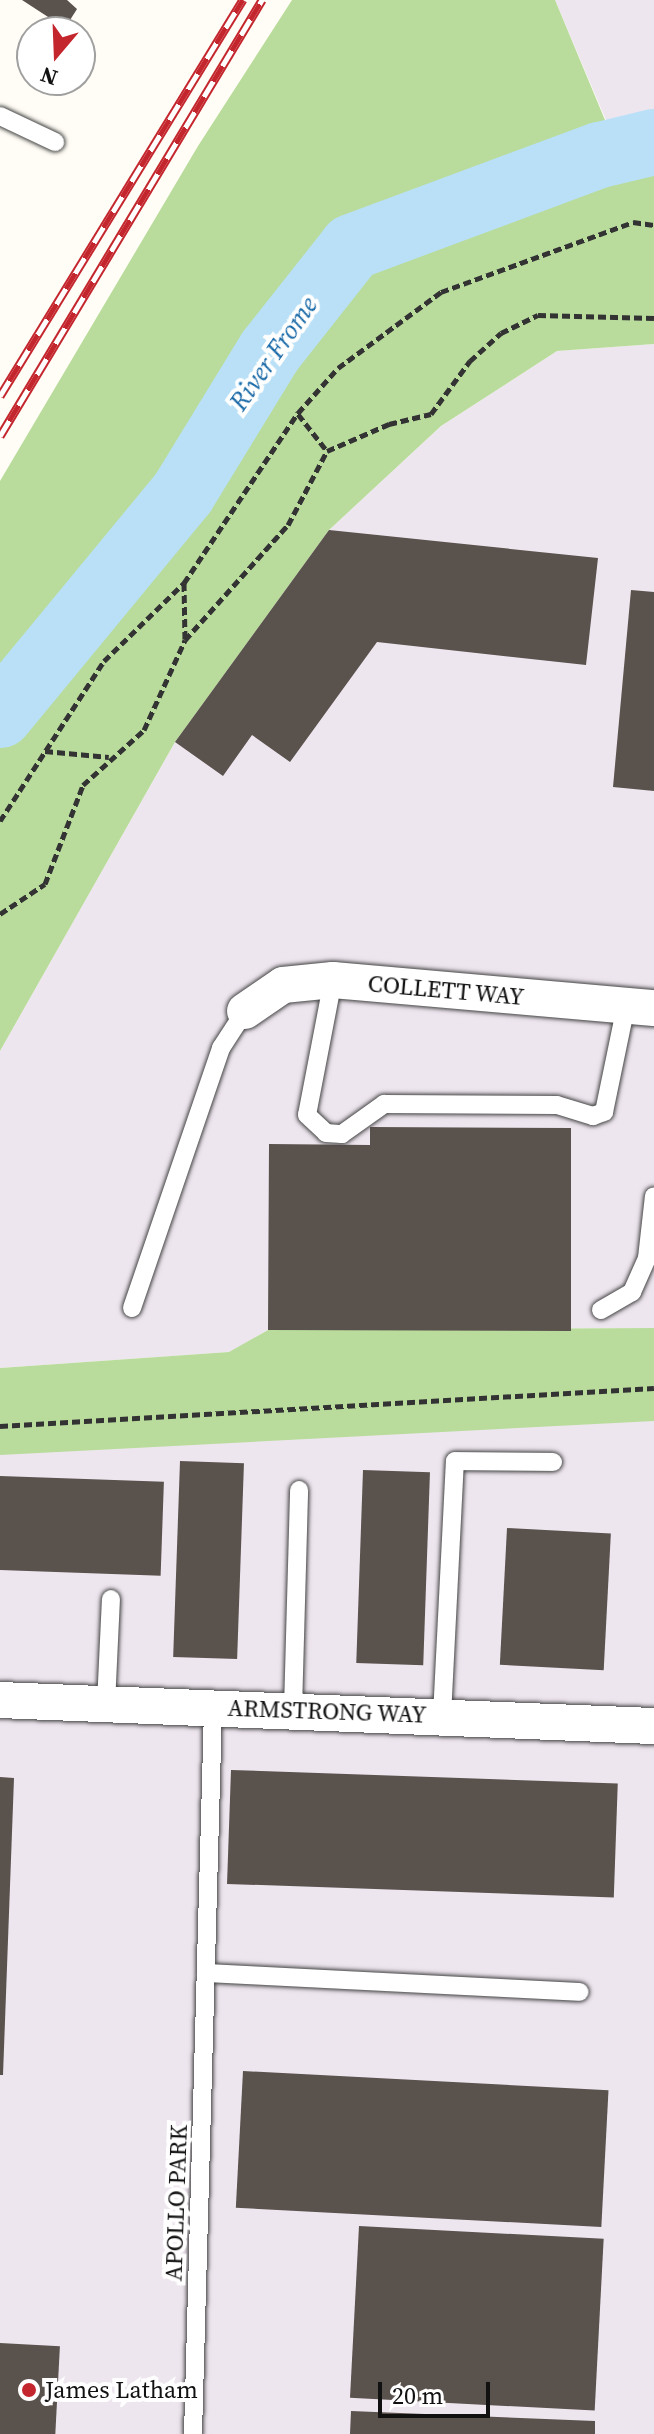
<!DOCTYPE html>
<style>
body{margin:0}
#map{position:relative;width:654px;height:2434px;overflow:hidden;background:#fffdf5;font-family:"Source Serif 4",serif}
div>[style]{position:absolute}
.industrial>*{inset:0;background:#eee6ef;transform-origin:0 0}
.forest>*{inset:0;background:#b9dc9c}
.river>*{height:66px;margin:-33px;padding:0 33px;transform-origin:33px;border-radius:33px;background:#b9e0f7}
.building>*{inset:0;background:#5a524d;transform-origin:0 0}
.path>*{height:5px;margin-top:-2.5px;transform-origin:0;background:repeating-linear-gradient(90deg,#333 0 8px,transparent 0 12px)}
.roads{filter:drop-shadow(0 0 2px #444) drop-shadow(0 0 2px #444)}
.lane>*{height:18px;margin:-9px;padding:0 9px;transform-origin:9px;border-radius:9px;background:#fff}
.street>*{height:36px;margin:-18px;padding:0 18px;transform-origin:18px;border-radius:18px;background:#fff}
.rail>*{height:9px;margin-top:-4.5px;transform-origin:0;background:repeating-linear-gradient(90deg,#fff 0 18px,#c4262e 0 36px);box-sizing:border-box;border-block:2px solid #c4262e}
.dots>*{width:22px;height:22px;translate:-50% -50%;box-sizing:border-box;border:4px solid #fff;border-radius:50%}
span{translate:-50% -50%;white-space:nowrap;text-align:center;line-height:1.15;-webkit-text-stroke:8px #fff;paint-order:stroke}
.street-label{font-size:24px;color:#111}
.poi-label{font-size:24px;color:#111}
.left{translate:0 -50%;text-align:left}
.water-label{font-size:26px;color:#1768a6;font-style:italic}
.north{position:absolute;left:16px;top:16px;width:80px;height:80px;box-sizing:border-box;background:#fff;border:2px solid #a0a0a0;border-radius:50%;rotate:199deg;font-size:22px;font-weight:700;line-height:32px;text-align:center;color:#111}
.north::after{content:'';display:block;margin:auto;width:28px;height:36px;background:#c4262e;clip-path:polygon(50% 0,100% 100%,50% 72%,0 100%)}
.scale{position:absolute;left:378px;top:2382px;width:112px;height:36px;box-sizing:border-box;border:4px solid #111;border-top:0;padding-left:10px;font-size:24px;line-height:28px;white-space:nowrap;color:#111;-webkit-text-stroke:6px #fff;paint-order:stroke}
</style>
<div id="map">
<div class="industrial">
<i style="clip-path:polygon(555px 0,654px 0,654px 122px,611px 132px)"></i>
<i style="clip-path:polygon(654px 344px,654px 1328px,268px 1330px,230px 1352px,0 1368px,0 1051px,175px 742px,329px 530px,441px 426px,557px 351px)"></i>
<i style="left:654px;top:1421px;width:1013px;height:655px;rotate:90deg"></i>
</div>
<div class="forest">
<i style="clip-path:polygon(292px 0,555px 0,610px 132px,654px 122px,654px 344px,557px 351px,441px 426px,329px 530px,175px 742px,0 1051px,0 481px,198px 146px)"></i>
<i style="clip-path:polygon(654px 1328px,654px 1421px,0 1455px,0 1368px,229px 1352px,268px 1330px)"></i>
</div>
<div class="river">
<i style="left:0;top:715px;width:288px;rotate:-50.5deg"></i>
<i style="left:183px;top:493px;width:167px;rotate:-58.5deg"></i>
<i style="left:270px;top:351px;width:132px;rotate:-51.7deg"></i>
<i style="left:352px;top:247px;width:265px;rotate:-20.4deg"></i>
<i style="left:600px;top:155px;width:56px;rotate:-13.5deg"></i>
</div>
<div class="building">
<i style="clip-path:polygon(22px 0,67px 0,77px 9px,65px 28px)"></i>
<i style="clip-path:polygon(329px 530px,598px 558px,586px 665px,377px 642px,290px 762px,252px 735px,223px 776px,175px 742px)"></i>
<i style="clip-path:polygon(631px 590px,654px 592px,654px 791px,613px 787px)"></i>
<i style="clip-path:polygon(370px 1127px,571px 1128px,571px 1331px,268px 1330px,269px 1144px,370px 1145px)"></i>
<i style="left:180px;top:1461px;width:64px;height:196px;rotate:2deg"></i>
<i style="left:363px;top:1470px;width:67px;height:193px;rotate:2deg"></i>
<i style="left:0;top:1476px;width:164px;height:94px;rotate:2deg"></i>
<i style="left:507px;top:1528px;width:104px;height:137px;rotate:3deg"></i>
<i style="left:231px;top:1770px;width:387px;height:114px;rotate:2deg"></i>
<i style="clip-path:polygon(0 1777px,14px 1778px,3px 2075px,0 2075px)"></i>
<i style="left:243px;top:2071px;width:366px;height:137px;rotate:3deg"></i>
<i style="left:359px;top:2226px;width:245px;height:172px;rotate:3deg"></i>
<i style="left:0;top:2343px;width:60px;height:91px;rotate:3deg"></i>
<i style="clip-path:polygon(351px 2411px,595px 2421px,595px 2434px,350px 2434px)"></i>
</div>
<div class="path">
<i style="left:298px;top:414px;width:47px;rotate:51.9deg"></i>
<i style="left:184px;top:583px;width:56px;rotate:89deg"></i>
<i style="left:45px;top:751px;width:64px;rotate:5.4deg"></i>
<i style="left:0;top:821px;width:191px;rotate:-57deg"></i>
<i style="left:104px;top:661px;width:112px;rotate:-44.3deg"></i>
<i style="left:184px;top:583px;width:205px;rotate:-56.2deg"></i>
<i style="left:298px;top:413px;width:60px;rotate:-48.4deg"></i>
<i style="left:338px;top:368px;width:128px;rotate:-36.4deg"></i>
<i style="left:441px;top:292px;width:204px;rotate:-20deg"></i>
<i style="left:633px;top:222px;width:21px;rotate:8deg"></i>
<i style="left:0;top:914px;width:54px;rotate:-33.7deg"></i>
<i style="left:45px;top:884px;width:106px;rotate:-69deg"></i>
<i style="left:83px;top:785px;width:82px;rotate:-42deg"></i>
<i style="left:144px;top:730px;width:99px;rotate:-65.5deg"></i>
<i style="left:185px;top:640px;width:154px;rotate:-48.2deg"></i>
<i style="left:288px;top:525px;width:84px;rotate:-62.2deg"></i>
<i style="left:327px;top:451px;width:68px;rotate:-23.5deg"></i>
<i style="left:389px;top:424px;width:43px;rotate:-13.4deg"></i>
<i style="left:431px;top:414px;width:66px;rotate:-53.7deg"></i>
<i style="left:470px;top:361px;width:42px;rotate:-42.1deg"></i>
<i style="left:501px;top:333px;width:41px;rotate:-25.9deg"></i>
<i style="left:538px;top:315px;width:116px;rotate:1.5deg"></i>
<i style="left:0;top:1426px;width:655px;rotate:-3.33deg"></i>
</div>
<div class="roads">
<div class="lane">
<i style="left:0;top:116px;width:61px;rotate:25.3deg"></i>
<i style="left:333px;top:980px;width:137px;rotate:100.9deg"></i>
<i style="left:307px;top:1115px;width:26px;rotate:43deg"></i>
<i style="left:326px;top:1133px;width:16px;rotate:4deg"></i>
<i style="left:342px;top:1134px;width:52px;rotate:-35.5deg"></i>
<i style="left:384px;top:1104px;width:173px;rotate:0.3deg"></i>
<i style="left:557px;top:1105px;width:38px;rotate:17deg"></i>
<i style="left:593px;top:1116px;width:12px;rotate:-20deg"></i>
<i style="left:604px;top:1112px;width:108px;rotate:-78.3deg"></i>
<i style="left:132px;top:1308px;width:275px;rotate:-71.1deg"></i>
<i style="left:221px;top:1048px;width:44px;rotate:-57deg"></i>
<i style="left:601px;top:1310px;width:36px;rotate:-30deg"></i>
<i style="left:632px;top:1292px;width:37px;rotate:-66deg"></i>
<i style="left:647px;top:1258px;width:62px;rotate:-83.6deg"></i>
<i style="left:106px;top:1704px;width:105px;rotate:-87.3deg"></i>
<i style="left:293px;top:1709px;width:219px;rotate:-88.4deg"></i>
<i style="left:442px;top:1716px;width:255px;rotate:-87.1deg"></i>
<i style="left:455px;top:1461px;width:98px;rotate:0.6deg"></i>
<i style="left:206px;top:1973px;width:374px;rotate:2.9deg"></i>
<i style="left:193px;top:2434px;width:727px;rotate:-88.42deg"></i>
</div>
<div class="street">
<i style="left:245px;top:1011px;width:46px;rotate:-34.4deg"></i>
<i style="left:283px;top:985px;width:50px;rotate:-5.7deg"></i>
<i style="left:333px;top:980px;width:322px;rotate:5deg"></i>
<i style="left:0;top:1700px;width:655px;rotate:2.28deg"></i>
</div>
</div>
<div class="rail">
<i style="left:0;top:396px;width:465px;rotate:-58.5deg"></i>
<i style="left:0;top:436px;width:509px;rotate:-59deg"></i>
</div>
<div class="dots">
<i style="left:29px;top:2390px;background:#c4262e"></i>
</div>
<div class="street-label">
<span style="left:446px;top:990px;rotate:5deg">COLLETT WAY</span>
<span style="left:327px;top:1711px;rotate:2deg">ARMSTRONG WAY</span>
<span style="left:176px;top:2203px;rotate:-88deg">APOLLO PARK</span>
</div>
<div class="poi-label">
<span class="left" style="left:45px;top:2390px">James Latham</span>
</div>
<div class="water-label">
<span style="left:274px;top:354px;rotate:-55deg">River Frome</span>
</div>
<div class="north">N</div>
<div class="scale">20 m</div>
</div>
